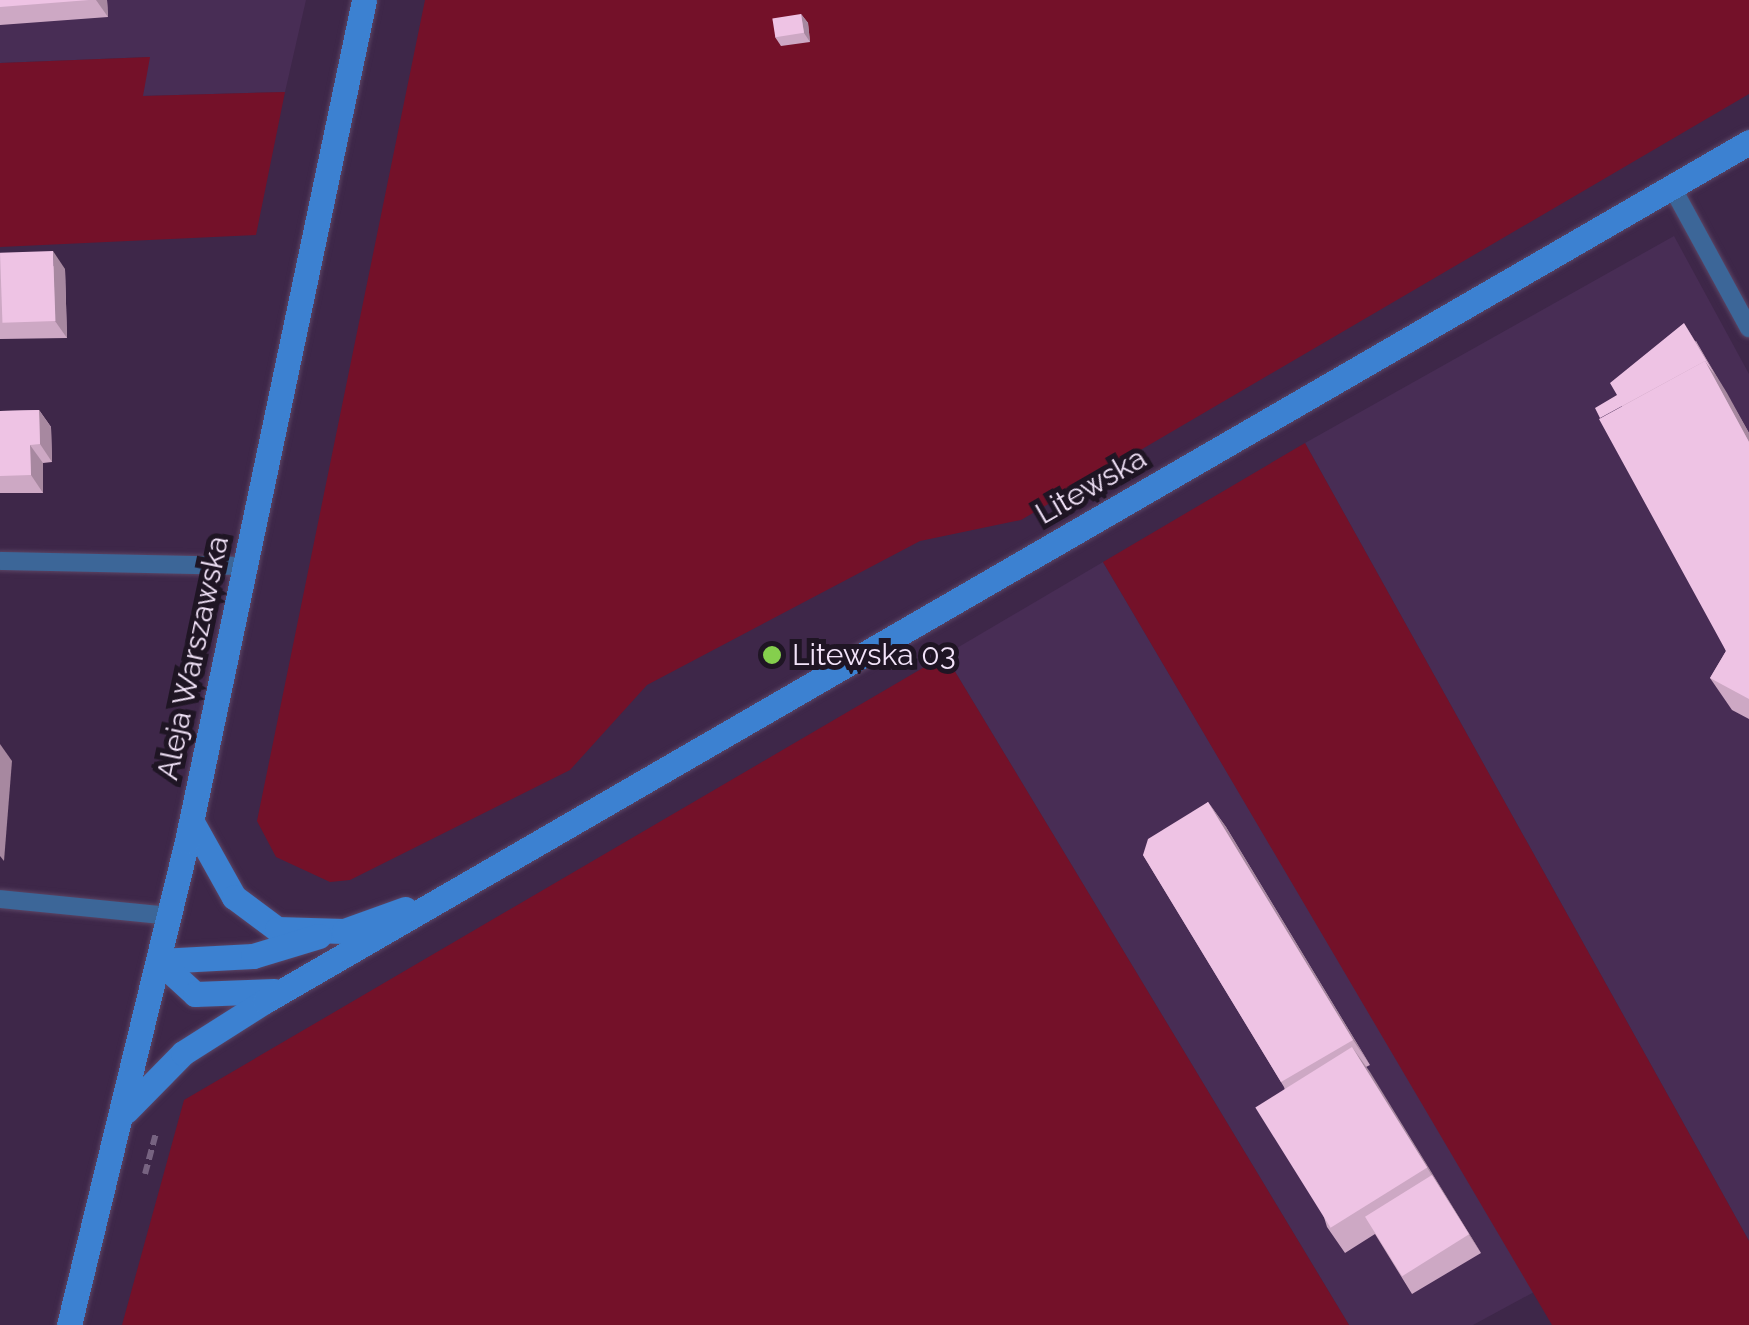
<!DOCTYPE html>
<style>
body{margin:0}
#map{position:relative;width:1749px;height:1325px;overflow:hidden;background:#3e2749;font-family:Raleway,sans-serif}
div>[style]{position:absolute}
.built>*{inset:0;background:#482d55}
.green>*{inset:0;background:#741129}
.path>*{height:6px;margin-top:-3px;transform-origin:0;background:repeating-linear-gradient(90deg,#776381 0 10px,transparent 0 15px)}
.roads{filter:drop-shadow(0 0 2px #5b4565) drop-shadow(0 0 2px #5b4565)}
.lane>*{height:18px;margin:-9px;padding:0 9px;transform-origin:9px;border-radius:9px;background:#3c6698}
.secondary>*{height:25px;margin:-12.5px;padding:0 12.5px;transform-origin:12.5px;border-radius:12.5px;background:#3c81d1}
.wall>*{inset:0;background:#cda8c4}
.shaded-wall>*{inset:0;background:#a788a0}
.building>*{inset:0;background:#eec3e4;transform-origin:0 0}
.dots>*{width:28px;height:28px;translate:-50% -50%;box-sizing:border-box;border:5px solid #1f1524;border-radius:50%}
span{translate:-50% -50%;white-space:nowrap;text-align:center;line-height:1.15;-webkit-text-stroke:10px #1f1524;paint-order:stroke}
.street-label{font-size:30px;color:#f2e3f9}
.poi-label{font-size:30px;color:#f2e3f9}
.left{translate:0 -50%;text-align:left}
</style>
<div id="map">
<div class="built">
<i style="clip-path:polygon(0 0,306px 0,285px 92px,142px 96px,149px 57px,0 63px)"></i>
<i style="clip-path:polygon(1674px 236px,1749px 374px,1749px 1241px,1305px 443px)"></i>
<i style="clip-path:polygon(1103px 562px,1534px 1292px,1473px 1325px,1349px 1325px,945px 655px)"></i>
</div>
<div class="green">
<i style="clip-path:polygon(425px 0,1749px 0,1749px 94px,1021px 520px,920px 541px,647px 685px,570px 770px,350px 880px,330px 882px,276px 857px,257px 821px)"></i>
<i style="clip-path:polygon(150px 57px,143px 96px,285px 92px,256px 235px,0 247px,0 63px)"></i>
<i style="clip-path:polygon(1305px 443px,1749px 1241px,1749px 1325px,1552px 1325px,1103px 562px)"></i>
<i style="clip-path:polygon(945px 655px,1349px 1325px,122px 1325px,184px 1100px)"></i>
</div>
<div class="path">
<i style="left:145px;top:1174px;width:42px;rotate:-75deg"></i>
</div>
<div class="roads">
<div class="lane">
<i style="left:1672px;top:187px;width:161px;rotate:61.4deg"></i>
<i style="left:0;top:561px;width:245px;rotate:1.2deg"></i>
<i style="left:0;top:899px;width:171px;rotate:5.7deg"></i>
</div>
<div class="secondary">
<i style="left:192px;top:822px;width:86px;rotate:60.8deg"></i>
<i style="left:234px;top:897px;width:54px;rotate:36.7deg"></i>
<i style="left:277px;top:929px;width:67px;rotate:1.7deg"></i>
<i style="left:344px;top:931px;width:65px;rotate:-19.8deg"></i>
<i style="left:159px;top:961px;width:94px;rotate:-3deg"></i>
<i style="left:253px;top:956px;width:69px;rotate:-16.9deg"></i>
<i style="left:159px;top:961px;width:49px;rotate:42.5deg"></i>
<i style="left:195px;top:994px;width:79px;rotate:-2.2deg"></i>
<i style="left:126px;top:1111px;width:81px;rotate:-45.5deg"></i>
<i style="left:183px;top:1053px;width:97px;rotate:-32.4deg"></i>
<i style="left:265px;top:1001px;width:1715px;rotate:-30.06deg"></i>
<i style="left:69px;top:1325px;width:498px;rotate:-76.3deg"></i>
<i style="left:187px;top:841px;width:859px;rotate:-78.11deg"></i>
</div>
</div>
<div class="wall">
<i style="clip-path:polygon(0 0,107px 0,108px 17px,0 25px)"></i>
<i style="clip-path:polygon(801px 14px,808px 23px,810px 42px,781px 46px,775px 37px)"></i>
<i style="clip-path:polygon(0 253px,65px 269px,67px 338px,0 339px)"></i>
<i style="clip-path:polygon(1696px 341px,1749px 433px,1749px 719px,1732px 710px,1710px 678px,1726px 651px,1617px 395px)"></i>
<i style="clip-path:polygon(39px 410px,51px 427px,52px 462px,43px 463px,43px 493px,0 493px,0 411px)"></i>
<i style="clip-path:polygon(1208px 802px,1226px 827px,1370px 1065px,1366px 1067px,1481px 1253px,1412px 1294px,1375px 1234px,1345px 1253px,1327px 1227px,1284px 1087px,1143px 855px)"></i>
</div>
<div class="shaded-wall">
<i style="clip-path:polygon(96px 0,107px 0,108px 17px)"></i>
<i style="clip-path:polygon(801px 14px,808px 23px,810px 42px,804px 33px)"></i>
<i style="clip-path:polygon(53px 251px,65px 269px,67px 338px,55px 321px)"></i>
<i style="clip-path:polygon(1684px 323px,1727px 393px,1749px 433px,1749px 442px)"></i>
<i style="clip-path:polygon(39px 410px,51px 427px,52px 462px,40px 444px)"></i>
<i style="clip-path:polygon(30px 445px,43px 463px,43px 493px,31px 475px)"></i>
<i style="clip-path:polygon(0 744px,12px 761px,4px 861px,0 856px)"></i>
<i style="clip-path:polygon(1208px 802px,1226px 827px,1370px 1065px,1353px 1040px)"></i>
<i style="clip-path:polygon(1352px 1047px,1370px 1072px,1481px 1253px,1469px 1235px)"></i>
</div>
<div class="building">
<i style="clip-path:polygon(0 0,89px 0,0 7px)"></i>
<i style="left:801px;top:14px;width:19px;height:29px;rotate:81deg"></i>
<i style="left:53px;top:251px;width:70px;height:53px;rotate:88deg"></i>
<i style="clip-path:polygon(1684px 323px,1715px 375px,1705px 361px,1600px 418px,1595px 408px,1617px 395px,1610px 383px)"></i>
<i style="clip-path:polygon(1705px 361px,1749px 442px,1749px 699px,1710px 678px,1726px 651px,1599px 419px)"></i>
<i style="clip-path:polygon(39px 410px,40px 444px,30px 445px,31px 475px,0 476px,0 411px)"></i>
<i style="clip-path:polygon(1208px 802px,1353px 1040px,1281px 1082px,1143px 855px,1148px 839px)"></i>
<i style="left:1352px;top:1047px;width:142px;height:114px;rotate:58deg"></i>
<i style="left:1432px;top:1175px;width:70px;height:79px;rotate:58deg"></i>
</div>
<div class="dots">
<i style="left:772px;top:655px;background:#85cf4d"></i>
</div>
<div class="street-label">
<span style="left:1091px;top:486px;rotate:-30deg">Litewska</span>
<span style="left:193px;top:658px;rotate:-78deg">Aleja Warszawska</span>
</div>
<div class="poi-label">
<span class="left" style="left:792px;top:655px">Litewska 03</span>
</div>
</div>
